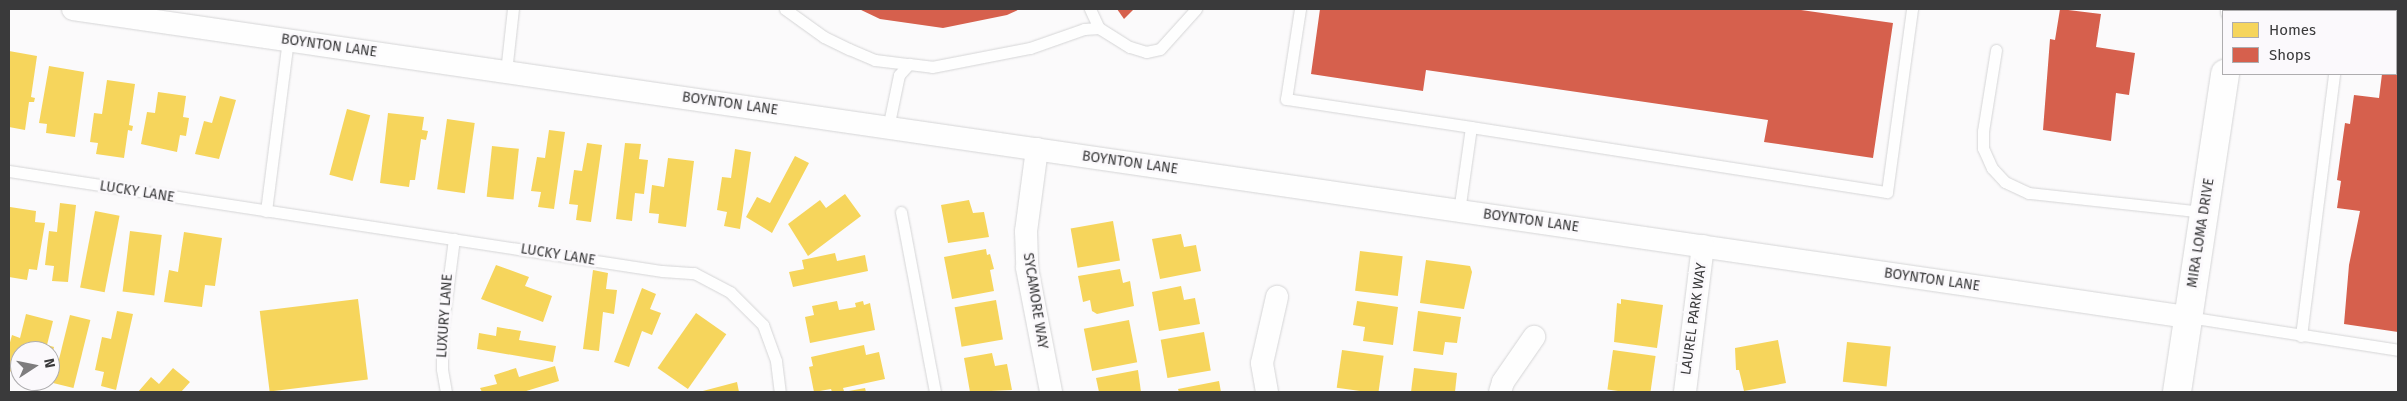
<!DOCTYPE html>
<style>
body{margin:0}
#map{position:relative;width:2407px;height:401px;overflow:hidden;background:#fbfafb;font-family:"Fira Sans",sans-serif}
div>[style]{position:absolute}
.homes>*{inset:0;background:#f6d55c;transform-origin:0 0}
.shops>*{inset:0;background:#d6604d}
.roads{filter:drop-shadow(0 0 1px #d5d5d6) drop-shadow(0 0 1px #d5d5d6)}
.lane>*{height:11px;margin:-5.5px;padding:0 5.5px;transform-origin:5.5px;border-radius:5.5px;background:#fefefe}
.street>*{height:22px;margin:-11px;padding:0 11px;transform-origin:11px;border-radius:11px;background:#fefefe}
.secondary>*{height:28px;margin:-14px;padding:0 14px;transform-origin:14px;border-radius:14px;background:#fefefe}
span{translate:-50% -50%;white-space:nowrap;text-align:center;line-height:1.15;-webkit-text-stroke:5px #fbf9fc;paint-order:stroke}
.street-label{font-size:14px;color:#3a3a3b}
.frame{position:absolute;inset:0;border:10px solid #3a3a3b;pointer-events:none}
.legend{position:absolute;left:2222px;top:10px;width:175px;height:65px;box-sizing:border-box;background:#fbf9fc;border:1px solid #aeadaf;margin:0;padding:6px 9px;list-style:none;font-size:15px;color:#3a3a3b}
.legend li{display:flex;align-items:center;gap:10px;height:25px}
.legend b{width:25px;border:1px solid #aeadaf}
.north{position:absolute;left:10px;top:341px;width:50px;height:50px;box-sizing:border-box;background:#fbf9fc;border:1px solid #aeadaf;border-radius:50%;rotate:79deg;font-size:14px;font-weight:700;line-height:20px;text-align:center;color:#3a3a3b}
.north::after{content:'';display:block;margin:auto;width:18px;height:22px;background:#7e7d7e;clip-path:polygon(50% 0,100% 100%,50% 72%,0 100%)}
</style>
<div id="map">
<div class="homes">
<i style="clip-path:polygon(9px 51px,37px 56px,31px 97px,35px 98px,34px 102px,29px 102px,25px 130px,9px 127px)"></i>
<i style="clip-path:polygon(49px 66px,84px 72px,75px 137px,46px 133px,47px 124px,39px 123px)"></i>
<i style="clip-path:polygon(107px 80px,135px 84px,129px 125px,133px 126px,132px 131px,128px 130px,124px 158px,96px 154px,98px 143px,90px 142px,94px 113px,102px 114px)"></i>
<i style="clip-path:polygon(158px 92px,186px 96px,183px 117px,189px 118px,186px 136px,180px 135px,177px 152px,141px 144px,147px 112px,155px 113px)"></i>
<i style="clip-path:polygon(220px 96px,236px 100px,219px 159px,195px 154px,204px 121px,212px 123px)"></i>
<i style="left:347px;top:109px;width:24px;height:68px;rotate:15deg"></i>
<i style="clip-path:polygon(388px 113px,424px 117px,422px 130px,428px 131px,426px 140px,421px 139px,415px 180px,410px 180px,409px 187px,380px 183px)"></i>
<i style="left:447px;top:119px;width:28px;height:71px;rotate:8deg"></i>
<i style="clip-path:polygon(549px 130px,565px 132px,554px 209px,538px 207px,541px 192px,531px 191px,537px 157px,545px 158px)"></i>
<i style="clip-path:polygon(587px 143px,602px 145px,591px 222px,576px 220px,578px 205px,569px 204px,574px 170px,582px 171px)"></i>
<i style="clip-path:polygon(625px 143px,641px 144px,639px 159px,648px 160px,644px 194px,635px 193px,632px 221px,616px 219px)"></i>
<i style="left:492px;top:146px;width:27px;height:51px;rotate:6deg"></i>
<i style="clip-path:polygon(735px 149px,751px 152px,740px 229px,724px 226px,727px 212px,717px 210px,722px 177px,731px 178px)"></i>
<i style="clip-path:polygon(795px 156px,809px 163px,772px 233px,746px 217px,757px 197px,770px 203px)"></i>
<i style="clip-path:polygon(668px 158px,694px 161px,686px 227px,658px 223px,659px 214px,649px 213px,652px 185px,664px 187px)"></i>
<i style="clip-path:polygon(845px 194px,861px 216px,808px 256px,788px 224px,820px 200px,826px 208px)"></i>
<i style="clip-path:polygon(969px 200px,973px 213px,984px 212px,989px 237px,948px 243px,941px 205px)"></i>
<i style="clip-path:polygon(60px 203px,76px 205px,68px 282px,52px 281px,54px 266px,45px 265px,49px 231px,57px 232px)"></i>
<i style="clip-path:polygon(10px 207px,36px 211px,35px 222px,45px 223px,37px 270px,29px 269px,27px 280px,9px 277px)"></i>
<i style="left:95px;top:211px;width:25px;height:78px;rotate:11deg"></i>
<i style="left:1113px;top:221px;width:40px;height:43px;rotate:80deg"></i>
<i style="left:130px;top:231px;width:32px;height:61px;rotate:7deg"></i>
<i style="clip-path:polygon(184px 232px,222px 238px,215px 286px,205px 285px,202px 307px,164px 302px,169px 270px,178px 272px)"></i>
<i style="clip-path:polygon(1181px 234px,1184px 247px,1196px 245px,1201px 271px,1160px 279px,1152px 239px)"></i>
<i style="clip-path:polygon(986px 249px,987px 255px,990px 254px,994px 269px,990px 270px,994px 291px,952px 299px,944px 257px)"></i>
<i style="left:1360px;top:251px;width:43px;height:40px;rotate:7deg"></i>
<i style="clip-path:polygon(835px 253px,837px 261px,865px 255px,868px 271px,793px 287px,789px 272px,804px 269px,802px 260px)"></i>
<i style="clip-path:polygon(1426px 260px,1470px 266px,1472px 272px,1464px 309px,1420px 303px)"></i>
<i style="clip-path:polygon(496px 265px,529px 277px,525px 286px,552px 296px,543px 322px,481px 299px)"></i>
<i style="clip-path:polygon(1120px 269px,1123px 283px,1130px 281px,1134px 306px,1097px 314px,1092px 311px,1090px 300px,1083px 302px,1078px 276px)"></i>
<i style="clip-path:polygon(593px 270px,608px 273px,606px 289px,617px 290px,614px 314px,603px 312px,599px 351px,583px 349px)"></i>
<i style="clip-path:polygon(1181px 286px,1184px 300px,1195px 298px,1200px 324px,1159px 331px,1152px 292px)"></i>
<i style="clip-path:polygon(642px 288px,656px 294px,650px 309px,661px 313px,652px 335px,642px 331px,629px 367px,614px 362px)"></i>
<i style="left:358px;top:299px;width:81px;height:99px;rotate:83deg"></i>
<i style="clip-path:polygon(1621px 299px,1663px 305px,1657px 348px,1614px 342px,1617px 303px,1621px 304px)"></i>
<i style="left:996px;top:300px;width:40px;height:42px;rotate:80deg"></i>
<i style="clip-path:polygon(837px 301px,839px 310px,856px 307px,855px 303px,863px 301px,864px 305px,870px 303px,875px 330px,810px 343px,805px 317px,814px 315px,812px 306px)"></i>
<i style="clip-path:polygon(1357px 301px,1398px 307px,1393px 345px,1363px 341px,1365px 327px,1353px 325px)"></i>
<i style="clip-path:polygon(117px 311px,133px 314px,116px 390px,101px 386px,104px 372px,95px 370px,102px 337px,111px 339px)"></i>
<i style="clip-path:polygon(1418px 311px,1461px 317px,1457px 343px,1445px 342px,1443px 355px,1413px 351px)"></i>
<i style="left:696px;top:313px;width:37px;height:67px;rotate:35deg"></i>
<i style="clip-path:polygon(26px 314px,53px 321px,47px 345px,54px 347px,52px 356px,50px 351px,20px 351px,20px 374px,9px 371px,9px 346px,12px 335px,20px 338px)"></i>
<i style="left:70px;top:315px;width:21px;height:70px;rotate:14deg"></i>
<i style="left:1129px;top:320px;width:43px;height:46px;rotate:79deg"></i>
<i style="clip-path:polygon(497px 327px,521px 331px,519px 340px,556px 346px,553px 362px,477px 349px,479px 333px,496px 336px)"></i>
<i style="left:1204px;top:332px;width:39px;height:44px;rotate:80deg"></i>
<i style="clip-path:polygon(1778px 340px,1786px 383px,1744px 391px,1739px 370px,1736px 370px,1735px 348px)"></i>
<i style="left:1847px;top:342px;width:44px;height:40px;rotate:6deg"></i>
<i style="clip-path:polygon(864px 345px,866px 355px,879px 352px,885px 379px,843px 388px,844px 391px,841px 392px,832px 392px,831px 389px,814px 392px,809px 367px,813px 366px,811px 357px)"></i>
<i style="left:1342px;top:350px;width:42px;height:38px;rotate:8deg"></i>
<i style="left:1613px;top:350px;width:43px;height:40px;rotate:8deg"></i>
<i style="clip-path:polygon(992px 353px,995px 366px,1007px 364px,1012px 390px,970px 392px,964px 358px)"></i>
<i style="clip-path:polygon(555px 366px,559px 381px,523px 392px,482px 392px,480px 388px,497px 384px,494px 375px,516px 368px,519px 377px)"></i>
<i style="clip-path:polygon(173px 368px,190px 382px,181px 392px,138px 392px,151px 377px,159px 384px)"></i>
<i style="clip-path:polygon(1414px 368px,1457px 373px,1455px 392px,1411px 392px)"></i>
<i style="clip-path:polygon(1138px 370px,1141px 392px,1099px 392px,1096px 378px)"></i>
<i style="clip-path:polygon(1219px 381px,1221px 392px,1179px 392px,1178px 389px)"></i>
<i style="clip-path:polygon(737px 382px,739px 392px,699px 392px)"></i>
<i style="clip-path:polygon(865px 388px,866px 392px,849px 392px,849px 391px)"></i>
</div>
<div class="shops">
<i style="clip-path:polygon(859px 9px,1020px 9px,1007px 15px,943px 28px,880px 19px)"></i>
<i style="clip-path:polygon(1117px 9px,1134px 9px,1124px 19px)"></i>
<i style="clip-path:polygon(1320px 9px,1794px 9px,1893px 23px,1873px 158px,1764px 142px,1768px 120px,1426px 70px,1423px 91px,1311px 74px)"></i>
<i style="clip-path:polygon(2060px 9px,2101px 14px,2096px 47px,2135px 53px,2129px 95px,2116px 93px,2111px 141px,2043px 130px,2050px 39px,2055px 40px)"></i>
<i style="clip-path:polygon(2391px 9px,2398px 9px,2398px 332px,2344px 324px,2349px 265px,2360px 211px,2337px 208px,2341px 181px,2337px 180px,2345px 123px,2350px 124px,2354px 95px,2379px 98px,2382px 74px,2396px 74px,2396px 11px)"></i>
</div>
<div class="roads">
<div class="lane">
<i style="left:785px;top:9px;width:48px;rotate:35.7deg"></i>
<i style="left:824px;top:37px;width:28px;rotate:26deg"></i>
<i style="left:849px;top:49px;width:28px;rotate:23deg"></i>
<i style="left:875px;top:60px;width:34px;rotate:7deg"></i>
<i style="left:1090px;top:9px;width:21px;rotate:65deg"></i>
<i style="left:1300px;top:9px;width:91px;rotate:98.8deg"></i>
<i style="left:1286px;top:99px;width:187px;rotate:8.6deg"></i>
<i style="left:1471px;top:127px;width:85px;rotate:98.1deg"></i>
<i style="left:2342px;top:11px;width:2px;rotate:-63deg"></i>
<i style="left:1996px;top:50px;width:82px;rotate:99.1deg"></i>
<i style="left:1983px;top:131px;width:17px;rotate:90deg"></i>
<i style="left:1983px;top:148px;width:22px;rotate:66deg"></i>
<i style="left:1992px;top:168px;width:19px;rotate:47deg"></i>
<i style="left:2005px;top:182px;width:26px;rotate:25deg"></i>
<i style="left:2029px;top:193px;width:176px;rotate:6.2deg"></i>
<i style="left:506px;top:72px;width:63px;rotate:-83.7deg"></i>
<i style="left:1471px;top:127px;width:421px;rotate:8.9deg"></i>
<i style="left:1887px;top:192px;width:185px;rotate:-82.2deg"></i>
<i style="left:888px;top:128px;width:54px;rotate:-78.3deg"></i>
<i style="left:899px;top:75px;width:15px;rotate:-48deg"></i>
<i style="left:909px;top:64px;width:23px;rotate:7deg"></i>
<i style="left:932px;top:67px;width:100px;rotate:-11deg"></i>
<i style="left:1030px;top:48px;width:57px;rotate:-19.4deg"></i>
<i style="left:1084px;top:29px;width:15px;rotate:-4deg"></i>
<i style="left:1099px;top:28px;width:36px;rotate:32deg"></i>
<i style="left:1130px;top:47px;width:17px;rotate:17deg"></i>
<i style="left:1146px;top:52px;width:14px;rotate:-12deg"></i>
<i style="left:1160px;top:49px;width:54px;rotate:-48deg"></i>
<i style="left:9px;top:171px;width:661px;rotate:8.71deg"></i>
<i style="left:662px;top:271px;width:32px;rotate:4deg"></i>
<i style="left:694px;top:273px;width:41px;rotate:27.8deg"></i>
<i style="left:730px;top:292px;width:47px;rotate:45deg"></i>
<i style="left:763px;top:325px;width:38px;rotate:70deg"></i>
<i style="left:776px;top:361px;width:31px;rotate:83deg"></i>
<i style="left:266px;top:211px;width:172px;rotate:-82.7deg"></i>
<i style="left:901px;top:212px;width:183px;rotate:79.3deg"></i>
<i style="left:2188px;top:317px;width:213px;rotate:8.9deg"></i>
<i style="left:2301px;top:336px;width:264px;rotate:-82.8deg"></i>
<i style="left:446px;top:392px;width:23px;rotate:-100deg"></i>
<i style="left:442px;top:369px;width:38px;rotate:-90deg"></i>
<i style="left:442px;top:331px;width:93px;rotate:-82.6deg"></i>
</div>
<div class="street">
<i style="left:73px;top:9px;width:2137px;rotate:8.29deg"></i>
<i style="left:1037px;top:149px;width:83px;rotate:97.6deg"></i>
<i style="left:1026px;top:231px;width:37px;rotate:88deg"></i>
<i style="left:1027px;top:268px;width:126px;rotate:79deg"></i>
<i style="left:1267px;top:392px;width:29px;rotate:-100deg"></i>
<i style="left:1262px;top:363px;width:68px;rotate:-77.2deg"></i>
<i style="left:1500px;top:392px;width:10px;rotate:-73deg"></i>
<i style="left:1503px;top:382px;width:55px;rotate:-55.4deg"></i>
<i style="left:1685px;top:392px;width:147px;rotate:-83deg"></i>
</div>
<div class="secondary">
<i style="left:2235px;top:11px;width:2px;rotate:-90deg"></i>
<i style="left:2177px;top:392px;width:322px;rotate:-81.4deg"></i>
</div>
</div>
<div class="street-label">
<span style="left:329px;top:46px;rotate:8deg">BOYNTON LANE</span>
<span style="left:730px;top:104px;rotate:8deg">BOYNTON LANE</span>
<span style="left:1130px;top:163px;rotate:8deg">BOYNTON LANE</span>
<span style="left:137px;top:192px;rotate:9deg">LUCKY LANE</span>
<span style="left:1531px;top:221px;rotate:8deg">BOYNTON LANE</span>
<span style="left:2201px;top:233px;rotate:-81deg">MIRA LOMA DRIVE</span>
<span style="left:558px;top:255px;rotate:9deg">LUCKY LANE</span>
<span style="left:1932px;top:280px;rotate:8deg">BOYNTON LANE</span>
<span style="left:1035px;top:301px;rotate:81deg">SYCAMORE WAY</span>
<span style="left:445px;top:316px;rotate:-86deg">LUXURY LANE</span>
<span style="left:1694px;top:319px;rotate:-82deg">LAUREL PARK WAY</span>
</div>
<div class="frame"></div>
<ul class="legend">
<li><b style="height:14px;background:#f6d55c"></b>Homes</li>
<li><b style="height:14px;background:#d6604d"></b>Shops</li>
</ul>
<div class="north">N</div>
</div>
